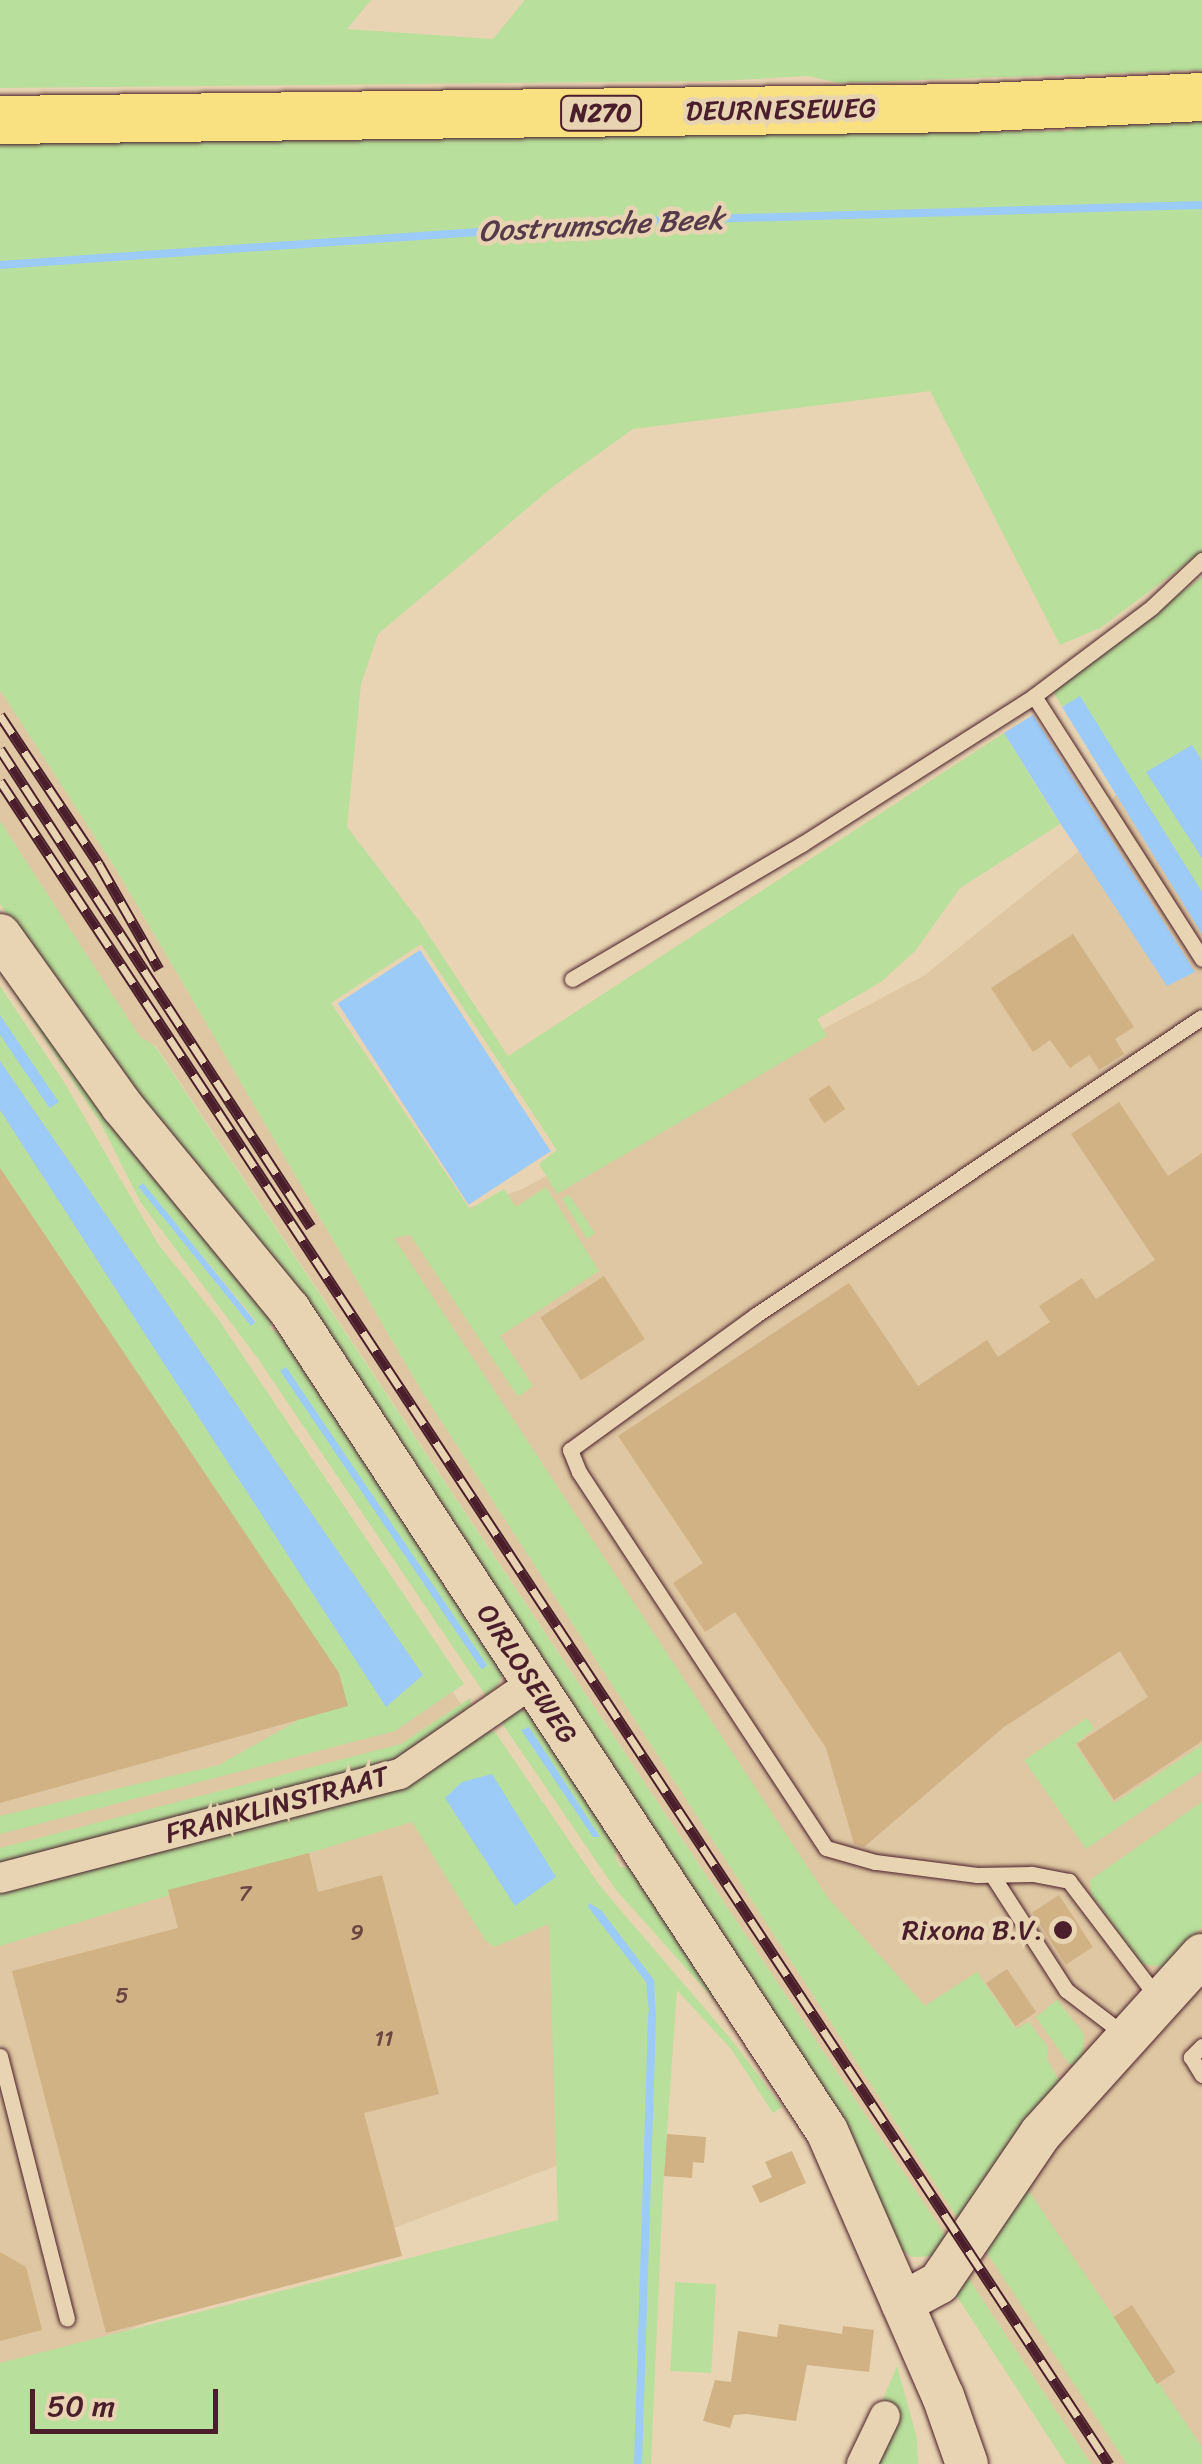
<!DOCTYPE html>
<style>
body{margin:0}
#map{position:relative;width:1202px;height:2464px;overflow:hidden;background:#e8d4b2;font-family:Sriracha,sans-serif}
div>[style]{position:absolute}
.built>*{inset:0;background:#dec7a2}
.green>*{inset:0;background:#b8df9b;transform-origin:0 0}
.water>*{inset:0;background:#9dcbf8;transform-origin:0 0}
.stream>*{height:8px;margin:-4px;padding:0 4px;transform-origin:4px;border-radius:4px;background:#9dcbf8}
.building>*{inset:0;background:#d0b285;transform-origin:0 0}
.roads{filter:drop-shadow(0 0 2px #4a1f2b) drop-shadow(0 0 2px #4a1f2b)}
.lane>*{height:15px;margin:-7.5px;padding:0 7.5px;transform-origin:7.5px;border-radius:7.5px;background:#e8d4b2}
.street>*{height:30px;margin:-15px;padding:0 15px;transform-origin:15px;border-radius:15px;background:#e8d4b2}
.secondary>*{height:42px;margin:-21px;padding:0 21px;transform-origin:21px;border-radius:21px;background:#e8d4b2}
.primary>*{height:48px;margin:-24px;padding:0 24px;transform-origin:24px;border-radius:24px;background:#f9e181}
.rail>*{height:11px;margin-top:-5.5px;transform-origin:0;background:repeating-linear-gradient(90deg,#e8d4b2 0 22px,#4a1f2b 0 44px);box-sizing:border-box;border-block:2px solid #4a1f2b}
.dots>*{width:28px;height:28px;translate:-50% -50%;box-sizing:border-box;border:5px solid #e8d4b2;border-radius:50%}
span{translate:-50% -50%;white-space:nowrap;text-align:center;line-height:1.15;-webkit-text-stroke:9px #e8d4b2;paint-order:stroke}
.number-label{font-size:22px;color:#6c4442}
.number-label span{-webkit-text-stroke-width:0}
.shield-label span{padding:2px 8px;background:#e8d4b2;border:2px solid;border-radius:8px;-webkit-text-stroke-width:0}
.shield-label{font-size:25px;color:#4a1f2b;font-weight:700}
.street-label{font-size:28px;color:#4a1f2b}
.poi-label{font-size:28px;color:#4a1f2b}
.right{translate:-100% -50%;text-align:right}
.water-label{font-size:30px;color:#56394a;font-style:italic}
.scale{position:absolute;left:30px;top:2389px;width:188px;height:45px;box-sizing:border-box;border:5px solid #4a1f2b;border-top:0;padding-left:12px;font-size:30px;line-height:35px;white-space:nowrap;color:#4a1f2b;-webkit-text-stroke:8px #e8d4b2;paint-order:stroke}
</style>
<div id="map">
<div class="built">
<i style="clip-path:polygon(1202px 660px,1202px 2464px,385px 1245px,394px 1235px,520px 1190px,925px 975px,1079px 851px)"></i>
<i style="clip-path:polygon(0 690px,117px 871px,421px 1390px,962px 2225px,951px 2244px,156px 1046px,140px 1038px,0 821px)"></i>
<i style="clip-path:polygon(0 1010px,619px 1942px,637px 2135px,0 2379px)"></i>
<i style="clip-path:polygon(983px 2247px,1010px 2285px,1127px 2464px,1091px 2464px,965px 2273px)"></i>
</div>
<div class="green">
<i style="clip-path:polygon(0 0,371px 0,347px 29px,493px 39px,525px 0,1202px 0,1202px 70px,839px 83px,808px 76px,717px 81px,0 88px)"></i>
<i style="clip-path:polygon(1202px 110px,1202px 552px,1100px 628px,1060px 645px,930px 391px,633px 429px,555px 485px,378px 634px,361px 684px,347px 827px,420px 922px,508px 1056px,1004px 733px,1060px 824px,960px 888px,916px 950px,881px 982px,817px 1019px,827px 1036px,557px 1194px,539px 1164px,557px 1150px,421px 944px,331px 1003px,470px 1209px,504px 1189px,516px 1207px,546px 1187px,599px 1271px,500px 1336px,533px 1386px,518px 1397px,410px 1235px,394px 1238px,828px 1898px,925px 2006px,977px 1972px,1016px 2029px,1029px 2022px,1047px 2046px,1047px 2059px,1062px 2086px,962px 2225px,421px 1390px,117px 871px,0 690px,0 137px,1070px 131px,1088px 121px)"></i>
<i style="clip-path:polygon(1202px 577px,1202px 761px,1192px 745px,1147px 772px,1202px 858px,1202px 892px,1080px 697px,1062px 707px,1052px 689px)"></i>
<i style="clip-path:polygon(0 821px,140px 1037px,155px 1046px,951px 2244px,940px 2256px,912px 2257px,897px 2247px,0 904px)"></i>
<i style="clip-path:polygon(evenodd,0 951px,273px 1314px,270px 1329px,294px 1340px,510px 1661px,496px 1688px,486px 1696px,256px 1356px,141px 1203px,101px 1124px,0 972px,0 951px,142px 1184px,143px 1184px,256px 1321px,250px 1325px,139px 1187px,142px 1184px)"></i>
<i style="clip-path:polygon(0 986px,64px 1082px,158px 1244px,216px 1316px,464px 1684px,395px 1731px,0 1834px,0 1816px,219px 1765px,339px 1697px,0 1197px,0 1110px,386px 1706px,423px 1675px,0 1061px,0 1026px,53px 1105px,58px 1103px,0 1015px)"></i>
<i style="clip-path:polygon(569px 1195px,595px 1233px,587px 1239px,562px 1199px)"></i>
<i style="clip-path:polygon(470px 1698px,471px 1705px,390px 1762px,0 1867px,0 1848px,401px 1744px)"></i>
<i style="clip-path:polygon(509px 1708px,539px 1714px,620px 1834px,615px 1857px,620px 1867px,642px 1869px,742px 2031px,616px 1890px,497px 1716px)"></i>
<i style="clip-path:polygon(1087px 1718px,1094px 1729px,1075px 1744px,1114px 1803px,1202px 1745px,1202px 1771px,1086px 1849px,1024px 1760px)"></i>
<i style="clip-path:polygon(evenodd,487px 1731px,495px 1732px,600px 1886px,730px 2038px,782px 2107px,773px 2113px,731px 2049px,677px 1990px,663px 2189px,651px 2464px,0 2464px,0 2363px,558px 2220px,549px 1924px,494px 1947px,485px 1940px,412px 1822px,0 1946px,0 1890px,487px 1731px,589px 1904px,654px 1980px,655px 2022px,646px 1982px,589px 1904px)"></i>
<i style="clip-path:polygon(1202px 1802px,1202px 1927px,1166px 1967px,1142px 1964px,1091px 1894px,1090px 1880px)"></i>
<i style="clip-path:polygon(1057px 2000px,1084px 2034px,1082px 2065px,1069px 2064px,1036px 2017px)"></i>
<i style="clip-path:polygon(1028px 2190px,1202px 2447px,1202px 2464px,1127px 2464px,983px 2247px)"></i>
<i style="clip-path:polygon(965px 2273px,1091px 2464px,1066px 2464px,954px 2292px)"></i>
<i style="left:675px;top:2282px;width:41px;height:89px;rotate:3deg"></i>
<i style="clip-path:polygon(897px 2366px,917px 2438px,918px 2464px,873px 2464px,896px 2415px,883px 2399px)"></i>
</div>
<div class="water">
<i style="clip-path:polygon(1080px 696px,1202px 892px,1202px 934px,1062px 707px)"></i>
<i style="clip-path:polygon(1033px 715px,1195px 972px,1167px 986px,1060px 823px,1004px 733px)"></i>
<i style="clip-path:polygon(1192px 745px,1202px 761px,1202px 858px,1146px 772px)"></i>
<i style="left:420px;top:950px;width:240px;height:98px;rotate:57deg"></i>
<i style="left:0;top:1015px;width:105px;height:11px;rotate:56deg"></i>
<i style="clip-path:polygon(0 1061px,423px 1675px,386px 1707px,0 1110px)"></i>
<i style="left:143px;top:1183px;width:179px;height:6px;rotate:51deg"></i>
<i style="left:286px;top:1367px;width:360px;height:7px;rotate:56deg"></i>
<i style="clip-path:polygon(529px 1727px,600px 1837px,593px 1837px,521px 1730px)"></i>
<i style="clip-path:polygon(492px 1774px,556px 1877px,515px 1906px,445px 1798px,462px 1782px)"></i>
<i style="clip-path:polygon(589px 1903px,601px 1910px,654px 1980px,656px 2022px,650px 2022px,646px 1982px,588px 1907px)"></i>
</div>
<div class="stream">
<i style="left:0;top:265px;width:637px;rotate:-3.96deg"></i>
<i style="left:635px;top:221px;width:567px;rotate:-1.62deg"></i>
<i style="left:638px;top:2464px;width:450px;rotate:-88.2deg"></i>
</div>
<div class="building">
<i style="clip-path:polygon(1073px 934px,1134px 1027px,1115px 1039px,1124px 1054px,1099px 1070px,1089px 1055px,1070px 1068px,1050px 1040px,1033px 1052px,991px 988px)"></i>
<i style="left:829px;top:1085px;width:29px;height:25px;rotate:56deg"></i>
<i style="clip-path:polygon(1119px 1102px,1168px 1176px,1202px 1153px,1202px 1741px,1114px 1800px,1077px 1744px,1148px 1697px,1120px 1651px,1004px 1727px,864px 1847px,854px 1844px,826px 1748px,735px 1612px,705px 1632px,673px 1583px,703px 1563px,618px 1436px,849px 1283px,918px 1386px,987px 1340px,998px 1357px,1050px 1322px,1039px 1306px,1082px 1278px,1096px 1299px,1155px 1260px,1071px 1134px)"></i>
<i style="clip-path:polygon(0 1168px,339px 1673px,348px 1706px,0 1803px)"></i>
<i style="left:604px;top:1276px;width:75px;height:76px;rotate:57deg"></i>
<i style="clip-path:polygon(309px 1853px,318px 1892px,382px 1875px,439px 2094px,364px 2113px,402px 2256px,106px 2333px,12px 1971px,178px 1928px,168px 1890px)"></i>
<i style="left:1059px;top:1895px;width:62px;height:32px;rotate:57deg"></i>
<i style="left:1007px;top:1969px;width:52px;height:25px;rotate:56deg"></i>
<i style="clip-path:polygon(667px 2134px,706px 2137px,704px 2163px,693px 2162px,692px 2178px,664px 2176px)"></i>
<i style="clip-path:polygon(792px 2151px,806px 2183px,760px 2203px,752px 2186px,772px 2177px,765px 2162px)"></i>
<i style="clip-path:polygon(0 2252px,26px 2267px,42px 2330px,0 2341px)"></i>
<i style="left:1132px;top:2305px;width:80px;height:22px;rotate:57deg"></i>
<i style="clip-path:polygon(779px 2324px,842px 2334px,843px 2326px,874px 2330px,869px 2372px,807px 2365px,796px 2421px,747px 2414px,734px 2415px,730px 2428px,703px 2421px,715px 2380px,731px 2382px,738px 2331px,777px 2337px)"></i>
</div>
<div class="roads">
<div class="lane">
<i style="left:1034px;top:696px;width:312px;rotate:57.4deg"></i>
<i style="left:572px;top:979px;width:267px;rotate:-30.4deg"></i>
<i style="left:802px;top:844px;width:275px;rotate:-32.5deg"></i>
<i style="left:1034px;top:696px;width:148px;rotate:-37deg"></i>
<i style="left:1152px;top:607px;width:69px;rotate:-43.2deg"></i>
<i style="left:992px;top:1875px;width:137px;rotate:57.2deg"></i>
<i style="left:1066px;top:1990px;width:74px;rotate:37.3deg"></i>
<i style="left:1160px;top:2001px;width:151px;rotate:-127.2deg"></i>
<i style="left:1069px;top:1881px;width:38px;rotate:-169deg"></i>
<i style="left:1032px;top:1874px;width:55px;rotate:179deg"></i>
<i style="left:977px;top:1875px;width:103px;rotate:-172.7deg"></i>
<i style="left:875px;top:1862px;width:51px;rotate:-164.1deg"></i>
<i style="left:826px;top:1848px;width:450px;rotate:-123.3deg"></i>
<i style="left:579px;top:1472px;width:24px;rotate:-112deg"></i>
<i style="left:570px;top:1450px;width:230px;rotate:-36deg"></i>
<i style="left:756px;top:1315px;width:536px;rotate:-33.75deg"></i>
<i style="left:1202px;top:2046px;width:16px;rotate:135deg"></i>
<i style="left:1191px;top:2057px;width:21px;rotate:59deg"></i>
<i style="left:0;top:2056px;width:271px;rotate:75.7deg"></i>
</div>
<div class="street">
<i style="left:0;top:1878px;width:413px;rotate:-14.6deg"></i>
<i style="left:400px;top:1774px;width:160px;rotate:-34.6deg"></i>
<i style="left:862px;top:2464px;width:53px;rotate:-64.4deg"></i>
</div>
<div class="secondary">
<i style="left:0;top:935px;width:210px;rotate:54.5deg"></i>
<i style="left:122px;top:1106px;width:263px;rotate:50.6deg"></i>
<i style="left:289px;top:1309px;width:982px;rotate:56.8deg"></i>
<i style="left:827px;top:2131px;width:289px;rotate:66.4deg"></i>
<i style="left:943px;top:2396px;width:72px;rotate:70.6deg"></i>
<i style="left:902px;top:2303px;width:42px;rotate:-28.4deg"></i>
<i style="left:939px;top:2283px;width:181px;rotate:-55.8deg"></i>
<i style="left:1041px;top:2133px;width:240px;rotate:-47.9deg"></i>
</div>
<div class="primary">
<i style="left:0;top:120px;width:969px;rotate:-0.71deg"></i>
<i style="left:969px;top:108px;width:233px;rotate:-2.7deg"></i>
</div>
</div>
<div class="rail">
<i style="left:0;top:715px;width:179px;rotate:56.4deg"></i>
<i style="left:99px;top:864px;width:121px;rotate:60.3deg"></i>
<i style="left:0;top:749px;width:570px;rotate:56.95deg"></i>
<i style="left:0;top:781px;width:2016px;rotate:56.62deg"></i>
</div>
<div class="dots">
<i style="left:1063px;top:1930px;background:#4a1f2b"></i>
</div>
<div class="number-label">
<span style="left:245px;top:1894px">7</span>
<span style="left:357px;top:1933px">9</span>
<span style="left:122px;top:1996px">5</span>
<span style="left:384px;top:2039px">11</span>
</div>
<div class="shield-label">
<span style="left:601px;top:113px">N270</span>
</div>
<div class="street-label">
<span style="left:781px;top:110px;rotate:-1deg">DEURNESEWEG</span>
<span style="left:527px;top:1674px;rotate:57deg">OIRLOSEWEG</span>
<span style="left:277px;top:1805px;rotate:-15deg">FRANKLINSTRAAT</span>
</div>
<div class="poi-label">
<span class="right" style="left:1043px;top:1930px">Rixona B.V.</span>
</div>
<div class="water-label">
<span style="left:601px;top:225px;rotate:-3deg">Oostrumsche Beek</span>
</div>
<div class="scale">50 m</div>
</div>
